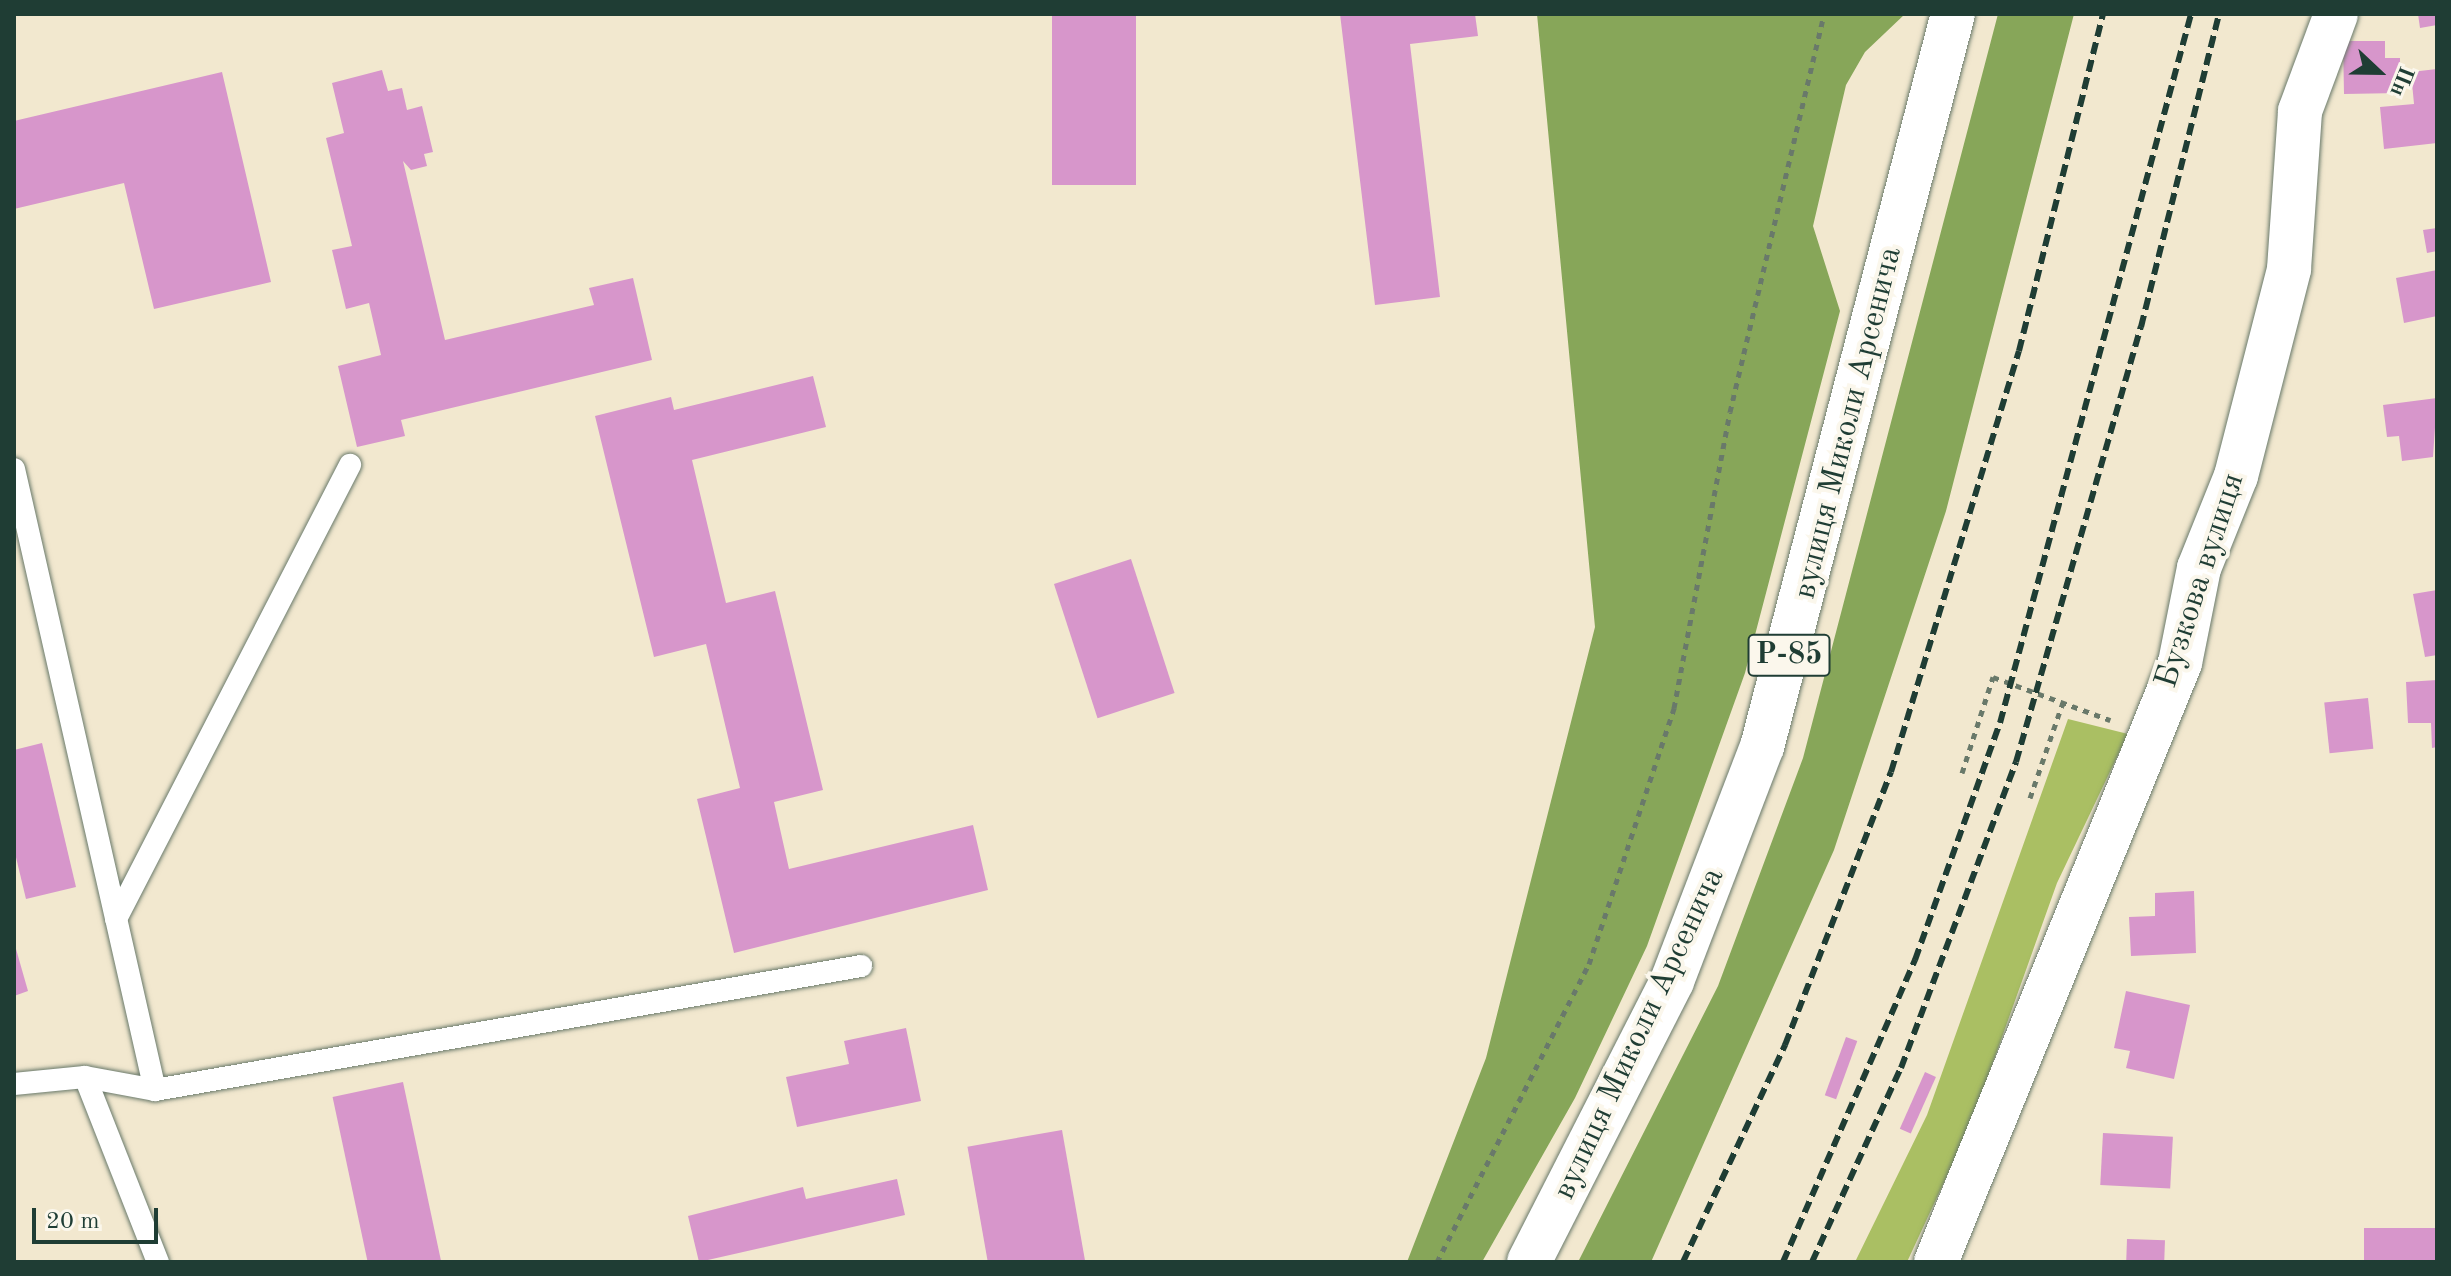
<!DOCTYPE html>
<meta charset="utf-8">
<style>
body{margin:0}
#map{position:relative;width:2451px;height:1276px;overflow:hidden;background:#f2e8cf;font-family:"Old Standard TT",serif}
div>[style]{position:absolute}
.green>*{inset:0;background:#aabf63}
.forest>*{inset:0;background:#87a659}
.building>*{inset:0;background:#d796cb;transform-origin:0 0}
.path>*{height:5px;margin-top:-2.5px;transform-origin:0;background:repeating-linear-gradient(90deg,#69796a 0 6px,transparent 0 12px)}
.roads{filter:drop-shadow(0 0 2px #69796a) drop-shadow(0 0 2px #69796a)}
.service>*{height:22px;margin:-11px;padding:0 11px;transform-origin:11px;border-radius:11px;background:#fff}
.minor>*{height:44px;margin:-22px;padding:0 22px;transform-origin:22px;border-radius:22px;background:#fff}
.primary>*{height:44px;margin:-22px;padding:0 22px;transform-origin:22px;border-radius:22px;background:#fff}
.rail>*{height:6px;margin-top:-3px;transform-origin:0;background:repeating-linear-gradient(90deg,#1f3d34 0 12px,transparent 0 18px)}
span{translate:-50% -50%;white-space:nowrap;text-align:center;line-height:1.15;-webkit-text-stroke:8px #fbf7ec;paint-order:stroke}
.shield-label span{padding:2px 6px;background:#fbf7ec;border:2px solid;border-radius:6px;-webkit-text-stroke-width:0}
.shield-label{font-size:30px;color:#1f3d34;font-weight:700}
.street-label{font-size:32px;color:#1f3d34}
.frame{position:absolute;inset:0;border:16px solid #1f3d34;pointer-events:none}
.north{position:absolute;left:2339px;top:32px;width:80px;height:80px;-webkit-text-stroke:6px #fbf7ec;paint-order:stroke;rotate:112deg;font-size:22px;font-weight:700;line-height:32px;text-align:center;color:#1f3d34}
.north::after{content:'';display:block;margin:auto;width:28px;height:36px;background:#1f3d34;clip-path:polygon(50% 0,100% 100%,50% 72%,0 100%)}
.scale{position:absolute;left:32px;top:1208px;width:126px;height:36px;box-sizing:border-box;border:4px solid #1f3d34;border-top:0;padding-left:10px;font-size:24px;line-height:28px;white-space:nowrap;color:#1f3d34;-webkit-text-stroke:6px #fbf7ec;paint-order:stroke}
</style>
<div id="map">
<div class="green">
<i style="clip-path:polygon(2068px 719px,2128px 734px,2057px 883px,1971px 1124px,1907px 1262px,1855px 1262px,1927px 1115px)"></i>
</div>
<div class="forest">
<i style="clip-path:polygon(1537px 14px,1905px 14px,1865px 52px,1846px 85px,1813px 226px,1840px 311px,1745px 673px,1647px 946px,1575px 1098px,1482px 1262px,1407px 1262px,1486px 1058px,1595px 627px)"></i>
<i style="clip-path:polygon(1998px 14px,2074px 14px,1946px 511px,1834px 850px,1651px 1262px,1578px 1262px,1718px 986px,1803px 758px)"></i>
</div>
<div class="building">
<i style="left:1052px;top:14px;width:84px;height:171px"></i>
<i style="clip-path:polygon(1340px 14px,1475px 14px,1478px 36px,1410px 44px,1440px 297px,1375px 305px)"></i>
<i style="clip-path:polygon(2418px 14px,2437px 14px,2437px 25px,2420px 28px)"></i>
<i style="clip-path:polygon(2343px 41px,2385px 41px,2385px 58px,2400px 58px,2400px 93px,2344px 94px)"></i>
<i style="clip-path:polygon(2437px 69px,2437px 143px,2384px 149px,2380px 107px,2414px 104px,2411px 72px)"></i>
<i style="clip-path:polygon(382px 70px,388px 91px,402px 88px,407px 110px,422px 106px,433px 152px,424px 154px,427px 166px,411px 170px,403px 161px,445px 340px,594px 305px,589px 288px,633px 278px,652px 360px,401px 420px,405px 436px,357px 447px,338px 366px,381px 355px,369px 303px,346px 309px,332px 250px,352px 246px,326px 138px,344px 133px,332px 83px)"></i>
<i style="clip-path:polygon(222px 72px,271px 282px,154px 309px,124px 183px,14px 209px,14px 121px)"></i>
<i style="clip-path:polygon(2437px 228px,2437px 251px,2427px 253px,2423px 230px)"></i>
<i style="clip-path:polygon(2437px 270px,2437px 316px,2404px 323px,2396px 278px)"></i>
<i style="clip-path:polygon(813px 376px,826px 427px,692px 460px,726px 603px,775px 591px,823px 790px,774px 802px,789px 869px,973px 825px,988px 890px,734px 953px,697px 799px,740px 788px,706px 644px,654px 657px,595px 416px,671px 397px,674px 410px)"></i>
<i style="clip-path:polygon(2437px 398px,2433px 457px,2402px 461px,2399px 436px,2387px 437px,2383px 405px)"></i>
<i style="left:1131px;top:559px;width:141px;height:81px;rotate:72deg"></i>
<i style="clip-path:polygon(2437px 590px,2437px 655px,2425px 657px,2413px 594px)"></i>
<i style="clip-path:polygon(2437px 680px,2437px 747px,2432px 748px,2431px 723px,2408px 723px,2406px 682px)"></i>
<i style="left:2368px;top:698px;width:51px;height:44px;rotate:84deg"></i>
<i style="clip-path:polygon(42px 743px,76px 887px,26px 899px,14px 849px,14px 750px)"></i>
<i style="clip-path:polygon(2194px 891px,2196px 953px,2131px 956px,2129px 917px,2155px 916px,2155px 893px)"></i>
<i style="clip-path:polygon(14px 942px,28px 991px,14px 996px)"></i>
<i style="clip-path:polygon(2126px 991px,2190px 1005px,2174px 1079px,2126px 1068px,2130px 1051px,2114px 1048px)"></i>
<i style="clip-path:polygon(906px 1028px,921px 1101px,797px 1127px,786px 1077px,849px 1064px,844px 1041px)"></i>
<i style="left:1846px;top:1037px;width:12px;height:62px;rotate:20deg"></i>
<i style="left:1925px;top:1072px;width:12px;height:62px;rotate:24deg"></i>
<i style="left:403px;top:1082px;width:184px;height:72px;rotate:78deg"></i>
<i style="left:1062px;top:1130px;width:134px;height:96px;rotate:80deg"></i>
<i style="left:2103px;top:1133px;width:70px;height:52px;rotate:3deg"></i>
<i style="clip-path:polygon(897px 1179px,905px 1215px,699px 1262px,688px 1216px,803px 1187px,806px 1199px)"></i>
<i style="left:2364px;top:1228px;width:73px;height:34px"></i>
<i style="left:2127px;top:1239px;width:38px;height:23px;rotate:2deg"></i>
</div>
<div class="path">
<i style="left:1962px;top:773px;width:101px;rotate:-72.1deg"></i>
<i style="left:1993px;top:677px;width:125px;rotate:20.2deg"></i>
<i style="left:2030px;top:798px;width:102px;rotate:-71deg"></i>
<i style="left:1437px;top:1262px;width:335px;rotate:-63deg"></i>
<i style="left:1589px;top:964px;width:270px;rotate:-71.6deg"></i>
<i style="left:1674px;top:708px;width:301px;rotate:-79.3deg"></i>
<i style="left:1730px;top:412px;width:409px;rotate:-76.7deg"></i>
</div>
<div class="roads">
<div class="service">
<i style="left:14px;top:469px;width:637px;rotate:77.21deg"></i>
<i style="left:116px;top:919px;width:511px;rotate:-62.73deg"></i>
<i style="left:85px;top:1077px;width:199px;rotate:68.5deg"></i>
<i style="left:14px;top:1084px;width:71px;rotate:-5.6deg"></i>
<i style="left:85px;top:1077px;width:71px;rotate:10.5deg"></i>
<i style="left:155px;top:1090px;width:717px;rotate:-9.96deg"></i>
</div>
<div class="minor">
<i style="left:1936px;top:1262px;width:647px;rotate:-67.84deg"></i>
<i style="left:2180px;top:663px;width:97px;rotate:-78.7deg"></i>
<i style="left:2199px;top:568px;width:99px;rotate:-68.1deg"></i>
<i style="left:2236px;top:476px;width:214px;rotate:-75.6deg"></i>
<i style="left:2289px;top:269px;width:158px;rotate:-86deg"></i>
<i style="left:2300px;top:111px;width:103px;rotate:-69.6deg"></i>
</div>
<div class="primary">
<i style="left:1529px;top:1262px;width:315px;rotate:-63deg"></i>
<i style="left:1672px;top:981px;width:251px;rotate:-69deg"></i>
<i style="left:1762px;top:747px;width:757px;rotate:-75.4deg"></i>
</div>
</div>
<div class="rail">
<i style="left:1683px;top:1262px;width:240px;rotate:-64.8deg"></i>
<i style="left:1785px;top:1045px;width:293px;rotate:-68.8deg"></i>
<i style="left:1891px;top:772px;width:440px;rotate:-73.1deg"></i>
<i style="left:2019px;top:351px;width:347px;rotate:-76deg"></i>
<i style="left:1783px;top:1262px;width:330px;rotate:-66.4deg"></i>
<i style="left:1915px;top:960px;width:252px;rotate:-70.3deg"></i>
<i style="left:2000px;top:723px;width:734px;rotate:-74.92deg"></i>
<i style="left:1812px;top:1262px;width:213px;rotate:-65.4deg"></i>
<i style="left:1901px;top:1068px;width:327px;rotate:-69.4deg"></i>
<i style="left:2016px;top:762px;width:453px;rotate:-74deg"></i>
<i style="left:2141px;top:327px;width:323px;rotate:-76deg"></i>
</div>
<div class="shield-label">
<span style="left:1789px;top:655px">Р-85</span>
</div>
<div class="street-label">
<span style="left:1849px;top:423px;rotate:-76deg">вулиця Миколи Арсенича</span>
<span style="left:2201px;top:581px;rotate:-72deg">Бузкова вулиця</span>
<span style="left:1640px;top:1034px;rotate:-65deg">вулиця Миколи Арсенича</span>
</div>
<div class="frame"></div>
<div class="north">Пн</div>
<div class="scale">20 m</div>
</div>
